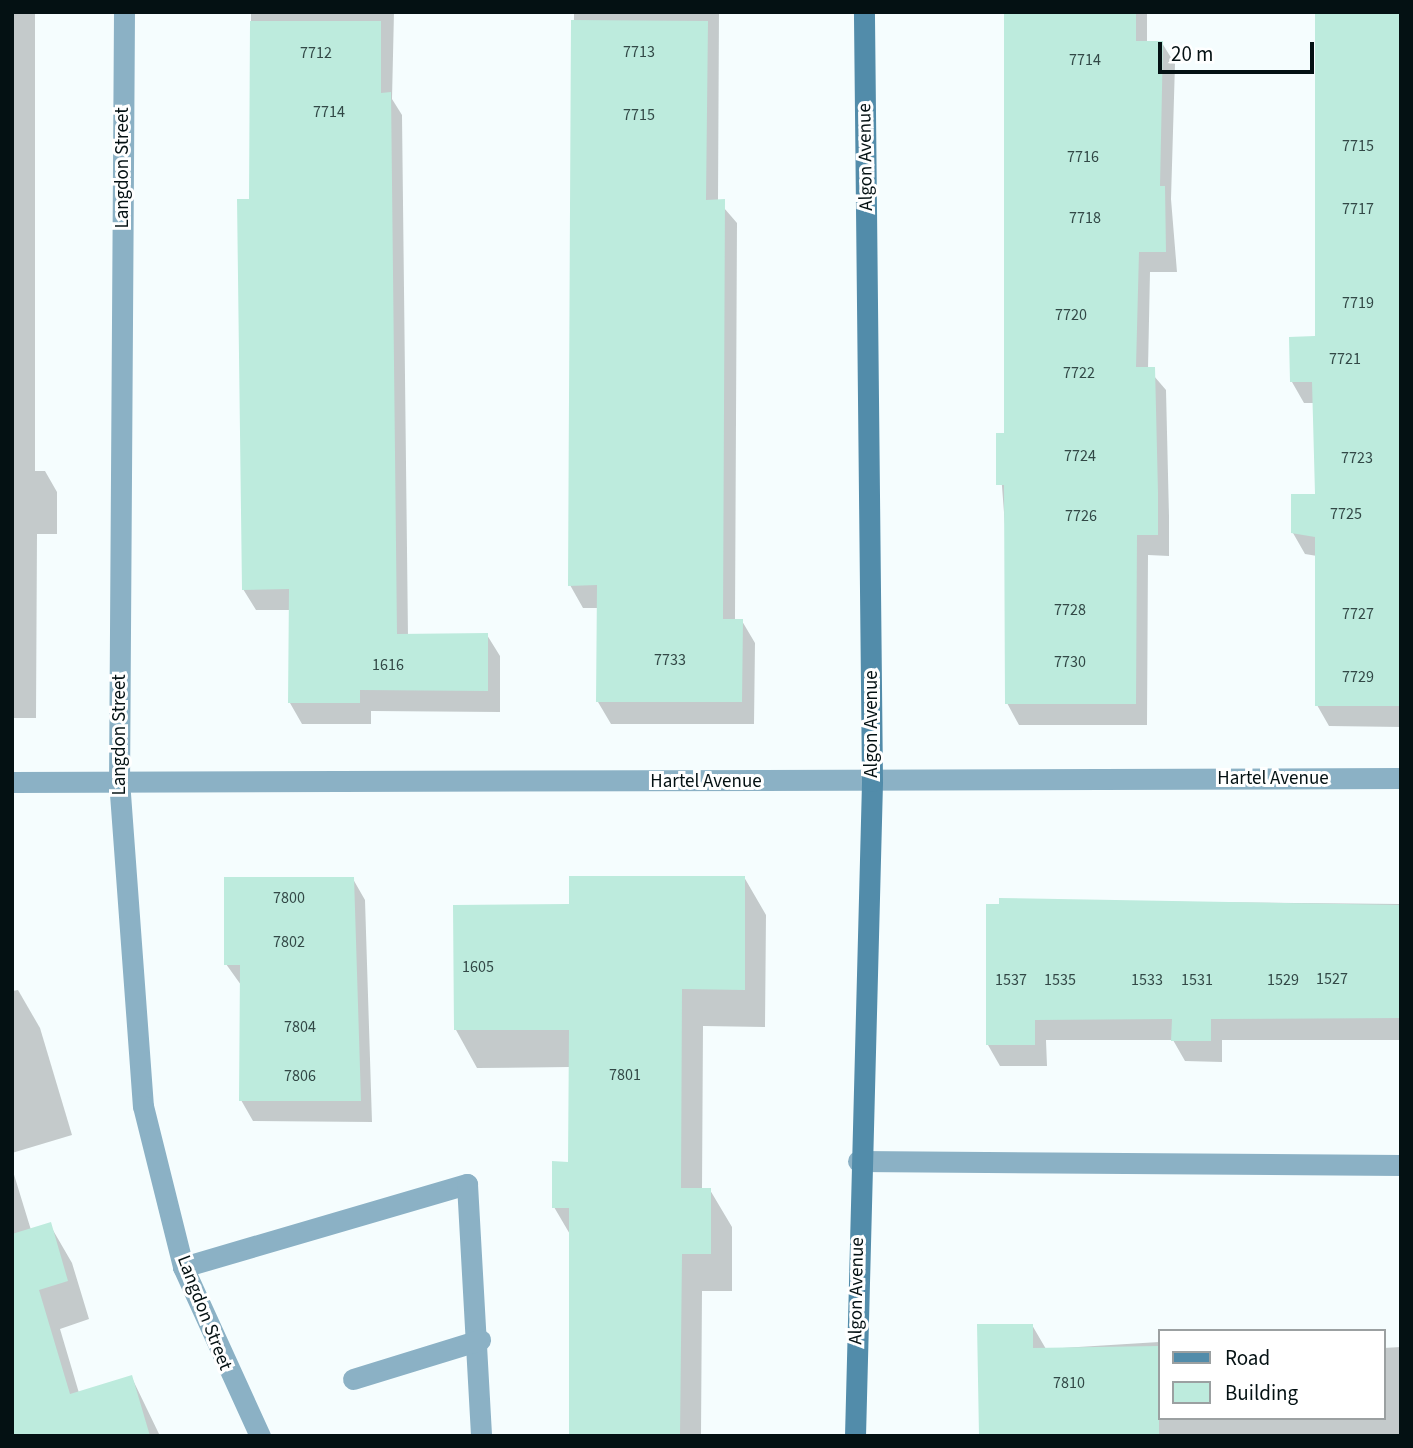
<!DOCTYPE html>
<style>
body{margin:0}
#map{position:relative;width:1413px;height:1448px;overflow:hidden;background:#f5fdfe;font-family:"Source Sans 3",sans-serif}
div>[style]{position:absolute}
.shadow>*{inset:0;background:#0003}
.building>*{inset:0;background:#bdebdd}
.lane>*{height:21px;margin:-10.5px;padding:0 10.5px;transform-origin:10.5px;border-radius:10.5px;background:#8bb1c5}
.street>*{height:21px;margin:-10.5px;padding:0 10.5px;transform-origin:10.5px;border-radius:10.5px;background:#8bb1c5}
.secondary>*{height:21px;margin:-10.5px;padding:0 10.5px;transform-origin:10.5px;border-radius:10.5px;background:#528caa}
span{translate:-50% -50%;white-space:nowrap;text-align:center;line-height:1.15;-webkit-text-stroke:6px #fff;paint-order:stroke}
.number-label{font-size:16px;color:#324846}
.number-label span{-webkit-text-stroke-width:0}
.street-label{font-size:19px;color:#041113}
.frame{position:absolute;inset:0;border:14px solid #041113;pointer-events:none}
.legend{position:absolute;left:1158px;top:1329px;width:228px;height:91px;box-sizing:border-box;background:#fff;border:2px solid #9ba0a1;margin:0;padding:9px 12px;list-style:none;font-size:21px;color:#041113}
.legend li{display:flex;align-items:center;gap:14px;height:35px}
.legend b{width:35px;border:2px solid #9ba0a1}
.scale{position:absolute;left:1158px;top:42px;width:156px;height:32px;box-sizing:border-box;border:4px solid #041113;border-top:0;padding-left:9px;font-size:21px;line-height:24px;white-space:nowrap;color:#041113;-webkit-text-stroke:5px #fff;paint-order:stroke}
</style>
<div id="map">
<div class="shadow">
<i style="clip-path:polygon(12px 12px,35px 12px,35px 471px,45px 471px,57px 492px,57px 534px,37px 534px,36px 718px,12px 718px)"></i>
<i style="clip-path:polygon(251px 12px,394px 12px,392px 99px,402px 115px,408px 636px,487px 635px,500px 656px,500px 712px,371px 711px,371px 724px,302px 724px,290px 703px,291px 610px,256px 610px,243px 589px,239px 201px,251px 201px)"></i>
<i style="clip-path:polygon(574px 12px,719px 12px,718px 201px,737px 223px,735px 621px,742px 621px,755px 643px,754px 724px,611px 724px,598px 702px,598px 608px,583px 608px,570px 585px)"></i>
<i style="clip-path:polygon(1006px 12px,1147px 12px,1147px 43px,1162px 43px,1175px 64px,1171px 199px,1177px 272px,1150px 272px,1148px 369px,1166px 390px,1169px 516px,1169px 556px,1148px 555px,1147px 725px,1019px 725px,1007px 703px,1007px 551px,998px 435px,1006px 435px)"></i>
<i style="clip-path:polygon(1401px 12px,1401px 727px,1329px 726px,1317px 705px,1317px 556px,1305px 554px,1293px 533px,1316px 496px,1315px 403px,1304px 403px,1292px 382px,1316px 338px)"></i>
<i style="clip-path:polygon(744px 877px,766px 915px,765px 1027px,703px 1026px,702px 1190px,710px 1190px,732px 1227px,732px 1291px,702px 1291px,701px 1435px,744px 1436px,571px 1436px,571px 1236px,554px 1207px,570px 1163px,570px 1067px,477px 1068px,456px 1030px,571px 906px)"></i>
<i style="clip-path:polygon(353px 879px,365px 900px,372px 1122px,253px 1121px,241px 1100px,241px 985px,226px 964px)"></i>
<i style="clip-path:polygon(1001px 900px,1401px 904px,1401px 1040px,1222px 1040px,1222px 1062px,1185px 1061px,1173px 1040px,1046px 1040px,1047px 1066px,1000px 1066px,988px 1045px,988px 906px,1001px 906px)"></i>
<i style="clip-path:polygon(18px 990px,40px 1028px,72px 1135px,12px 1153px,12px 991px)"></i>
<i style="clip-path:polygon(12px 1168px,31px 1230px,50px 1225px,72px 1263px,89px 1319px,60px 1329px,79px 1393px,132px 1378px,160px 1436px,12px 1436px)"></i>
<i style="clip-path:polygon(1032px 1325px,1046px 1349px,1159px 1342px,1159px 1418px,1383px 1418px,1383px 1348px,1401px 1347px,1401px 1436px,981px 1436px)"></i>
</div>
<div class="building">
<i style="clip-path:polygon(1004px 12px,1136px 12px,1136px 41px,1163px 41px,1160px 186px,1165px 186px,1166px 252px,1139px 252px,1136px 367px,1155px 367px,1158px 493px,1158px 535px,1137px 535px,1136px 704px,1005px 704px,1004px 485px,996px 485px,996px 433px,1004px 433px)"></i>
<i style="clip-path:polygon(1315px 12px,1401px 12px,1401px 706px,1315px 706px,1315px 537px,1291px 533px,1291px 494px,1315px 494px,1312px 382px,1290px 382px,1289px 337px,1315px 336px)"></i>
<i style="clip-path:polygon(571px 20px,708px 21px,706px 200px,725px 199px,723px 619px,743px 619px,742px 702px,596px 702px,597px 585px,568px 586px)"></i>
<i style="clip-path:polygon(250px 21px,381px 21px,381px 93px,391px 92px,397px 634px,488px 633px,488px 691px,360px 690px,360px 703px,288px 703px,289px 589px,242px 590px,237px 199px,249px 199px)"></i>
<i style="clip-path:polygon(569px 876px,745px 876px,745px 990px,682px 989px,681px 1188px,711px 1188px,711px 1254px,682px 1254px,680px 1436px,569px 1436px,569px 1208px,552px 1208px,552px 1161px,568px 1162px,569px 1030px,454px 1030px,453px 905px,569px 904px)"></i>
<i style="clip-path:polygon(224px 877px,354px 877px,361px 1101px,239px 1101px,240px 965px,224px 965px)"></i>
<i style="clip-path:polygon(999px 898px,1401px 905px,1401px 1018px,1211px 1019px,1211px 1041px,1171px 1041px,1172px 1019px,1035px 1020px,1035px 1045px,986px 1045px,986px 904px,999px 904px)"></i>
<i style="clip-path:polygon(51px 1222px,68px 1281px,39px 1290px,70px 1394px,132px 1375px,150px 1436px,12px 1436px,12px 1234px)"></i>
<i style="clip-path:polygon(977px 1324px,1033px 1324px,1033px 1348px,1159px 1346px,1159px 1436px,979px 1436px)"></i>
</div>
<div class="lane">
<i style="left:858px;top:1161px;width:543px;rotate:0.42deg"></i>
<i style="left:183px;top:1267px;width:296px;rotate:-16.3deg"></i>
<i style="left:467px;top:1184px;width:252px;rotate:86.8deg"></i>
<i style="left:353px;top:1379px;width:133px;rotate:-17.1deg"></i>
</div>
<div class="street">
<i style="left:124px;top:12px;width:768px;rotate:90.37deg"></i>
<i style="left:119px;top:780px;width:327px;rotate:85.8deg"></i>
<i style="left:143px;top:1106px;width:166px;rotate:76deg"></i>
<i style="left:183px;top:1267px;width:186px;rotate:65.5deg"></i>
<i style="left:12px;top:782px;width:1389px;rotate:-0.16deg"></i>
</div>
<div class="secondary">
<i style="left:855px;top:1436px;width:655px;rotate:-88.51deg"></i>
<i style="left:872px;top:781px;width:769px;rotate:-90.6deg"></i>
</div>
<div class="number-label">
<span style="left:639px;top:52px">7713</span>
<span style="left:316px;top:53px">7712</span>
<span style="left:1085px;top:60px">7714</span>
<span style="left:329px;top:112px">7714</span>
<span style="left:639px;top:115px">7715</span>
<span style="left:1358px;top:146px">7715</span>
<span style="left:1083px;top:157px">7716</span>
<span style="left:1358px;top:209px">7717</span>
<span style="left:1085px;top:218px">7718</span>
<span style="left:1358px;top:303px">7719</span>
<span style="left:1071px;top:315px">7720</span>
<span style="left:1345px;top:359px">7721</span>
<span style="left:1079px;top:373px">7722</span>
<span style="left:1080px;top:456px">7724</span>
<span style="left:1357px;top:458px">7723</span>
<span style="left:1346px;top:514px">7725</span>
<span style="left:1081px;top:516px">7726</span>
<span style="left:1070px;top:610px">7728</span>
<span style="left:1358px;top:614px">7727</span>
<span style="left:670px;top:660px">7733</span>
<span style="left:1070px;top:662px">7730</span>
<span style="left:388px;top:665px">1616</span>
<span style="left:1358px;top:677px">7729</span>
<span style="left:289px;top:898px">7800</span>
<span style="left:289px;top:942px">7802</span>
<span style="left:478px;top:967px">1605</span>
<span style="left:1332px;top:979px">1527</span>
<span style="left:1011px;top:980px">1537</span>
<span style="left:1060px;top:980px">1535</span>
<span style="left:1147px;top:980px">1533</span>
<span style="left:1197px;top:980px">1531</span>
<span style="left:1283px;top:980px">1529</span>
<span style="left:300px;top:1027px">7804</span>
<span style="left:625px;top:1075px">7801</span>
<span style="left:300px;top:1076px">7806</span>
<span style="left:1069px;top:1383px">7810</span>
</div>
<div class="street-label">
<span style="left:866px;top:157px;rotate:-91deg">Algon Avenue</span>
<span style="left:123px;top:168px;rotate:-90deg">Langdon Street</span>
<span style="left:872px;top:724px;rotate:-90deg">Algon Avenue</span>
<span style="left:120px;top:735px;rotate:-90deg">Langdon Street</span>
<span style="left:1273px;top:779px">Hartel Avenue</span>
<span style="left:706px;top:782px">Hartel Avenue</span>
<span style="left:857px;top:1291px;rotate:-89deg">Algon Avenue</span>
<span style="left:204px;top:1313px;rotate:69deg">Langdon Street</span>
</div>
<div class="frame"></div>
<ul class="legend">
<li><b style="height:9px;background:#528caa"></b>Road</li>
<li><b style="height:19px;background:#bdebdd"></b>Building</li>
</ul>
<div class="scale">20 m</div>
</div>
